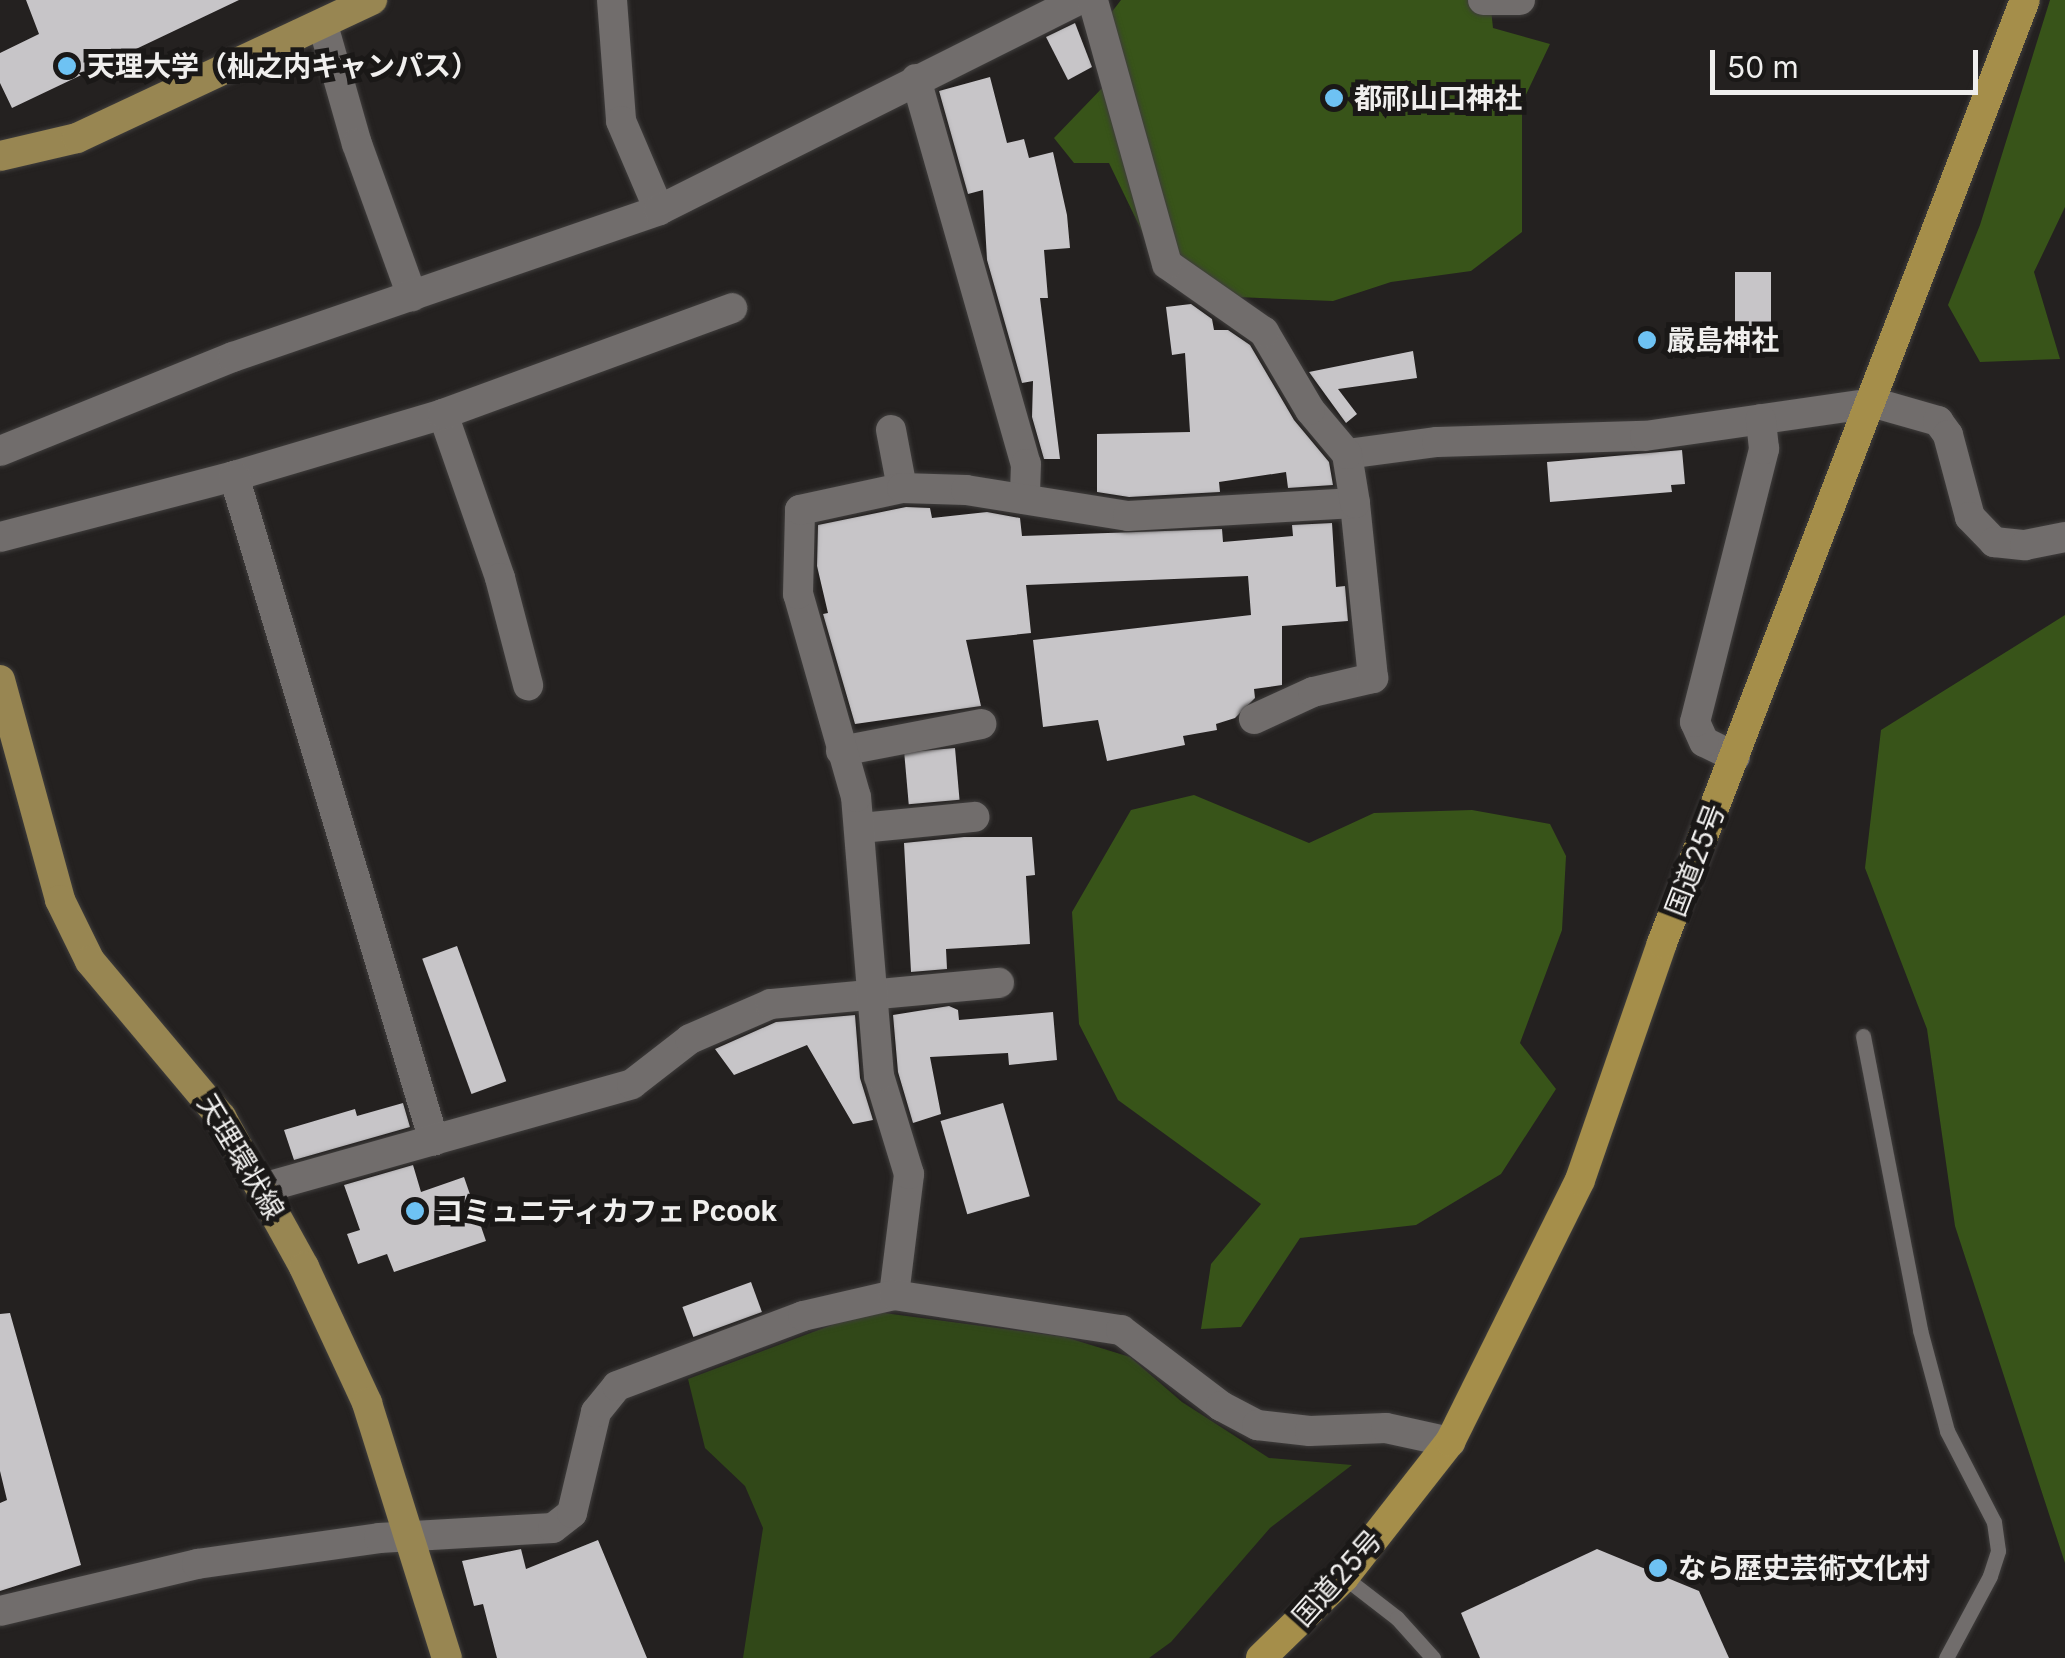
<!DOCTYPE html>
<meta charset="utf-8">
<style>
body{margin:0}
#map{position:relative;width:2065px;height:1658px;overflow:hidden;background:#242120;font-family:Inter,"Noto Sans JP",sans-serif}
div>[style]{position:absolute}
.green>*{inset:0;background:#314818}
.forest>*{inset:0;background:#385419}
.building>*{inset:0;background:#c7c5c8;transform-origin:0 0}
.roads{filter:drop-shadow(0 0 2px #3f3d3c) drop-shadow(0 0 2px #3f3d3c)}
.service>*{height:15px;margin:-7.5px;padding:0 7.5px;transform-origin:7.5px;border-radius:7.5px;background:#716d6c}
.minor>*{height:30px;margin:-15px;padding:0 15px;transform-origin:15px;border-radius:15px;background:#716d6c}
.primary>*{height:30px;margin:-15px;padding:0 15px;transform-origin:15px;border-radius:15px;background:#988652}
.trunk>*{height:30px;margin:-15px;padding:0 15px;transform-origin:15px;border-radius:15px;background:#a58e4a}
.dots>*{width:28px;height:28px;translate:-50% -50%;box-sizing:border-box;border:5px solid #1a1817;border-radius:50%}
span{translate:-50% -50%;white-space:nowrap;text-align:center;line-height:1.15;-webkit-text-stroke:10px #1a1817;paint-order:stroke}
.poi-label{font-size:28px;color:#f0efee;font-weight:700}
.left{translate:0 -50%;text-align:left}
.street-label{font-size:28px;color:#f0efee}
.scale{position:absolute;left:1710px;top:50px;width:268px;height:45px;box-sizing:border-box;border:5px solid #f0efee;border-top:0;padding-left:12px;font-size:30px;line-height:35px;white-space:nowrap;color:#f0efee;-webkit-text-stroke:8px #1a1817;paint-order:stroke}
</style>
<div id="map">
<div class="green">
<i style="clip-path:polygon(869px 1311px,1065px 1337px,1130px 1357px,1182px 1402px,1269px 1458px,1352px 1465px,1270px 1528px,1171px 1642px,1149px 1658px,743px 1658px,763px 1528px,745px 1486px,705px 1448px,688px 1379px)"></i>
</div>
<div class="forest">
<i style="clip-path:polygon(1121px 0,1490px 0,1493px 28px,1550px 44px,1522px 103px,1522px 232px,1471px 271px,1391px 282px,1333px 301px,1213px 296px,1149px 246px,1109px 163px,1074px 163px,1054px 138px,1105px 85px,1091px 39px)"></i>
<i style="clip-path:polygon(2050px 0,2065px 0,2065px 207px,2034px 272px,2060px 359px,1980px 362px,1948px 305px,1980px 225px)"></i>
<i style="clip-path:polygon(2065px 615px,2065px 1563px,1955px 1226px,1927px 1029px,1865px 868px,1881px 730px)"></i>
<i style="clip-path:polygon(1194px 795px,1309px 843px,1374px 813px,1472px 810px,1550px 824px,1566px 856px,1562px 930px,1520px 1043px,1556px 1089px,1501px 1174px,1416px 1225px,1300px 1238px,1241px 1327px,1201px 1329px,1211px 1264px,1261px 1204px,1118px 1100px,1079px 1024px,1072px 912px,1131px 810px)"></i>
</div>
<div class="building">
<i style="clip-path:polygon(26px 0,239px 0,12px 108px,0 83px,0 53px,39px 34px)"></i>
<i style="clip-path:polygon(1075px 23px,1092px 67px,1068px 80px,1046px 37px)"></i>
<i style="clip-path:polygon(990px 77px,1007px 143px,1024px 139px,1029px 158px,1053px 152px,1067px 215px,1070px 248px,1044px 250px,1048px 298px,1040px 298px,1060px 459px,1044px 459px,1032px 417px,1033px 381px,1022px 383px,987px 260px,983px 190px,968px 194px,939px 91px)"></i>
<i style="left:1735px;top:272px;width:36px;height:70px"></i>
<i style="clip-path:polygon(1191px 304px,1212px 319px,1214px 330px,1228px 330px,1250px 345px,1294px 420px,1329px 462px,1333px 485px,1288px 488px,1286px 472px,1219px 482px,1220px 492px,1129px 497px,1097px 492px,1097px 434px,1190px 432px,1185px 353px,1172px 355px,1166px 307px)"></i>
<i style="clip-path:polygon(1413px 351px,1417px 378px,1338px 389px,1357px 414px,1346px 423px,1309px 372px)"></i>
<i style="clip-path:polygon(1682px 450px,1685px 484px,1671px 485px,1672px 492px,1550px 502px,1547px 462px)"></i>
<i style="clip-path:polygon(906px 507px,930px 508px,932px 518px,987px 512px,1020px 518px,1022px 536px,1222px 529px,1223px 542px,1293px 536px,1292px 525px,1332px 523px,1336px 587px,1345px 586px,1348px 621px,1282px 626px,1282px 685px,1254px 689px,1255px 698px,1235px 718px,1216px 724px,1217px 730px,1183px 736px,1185px 745px,1107px 761px,1098px 720px,1043px 727px,1033px 640px,1251px 615px,1248px 576px,1026px 585px,1031px 633px,966px 640px,981px 706px,855px 724px,823px 614px,828px 613px,817px 566px,818px 525px)"></i>
<i style="left:955px;top:748px;width:52px;height:51px;rotate:85deg"></i>
<i style="clip-path:polygon(964px 837px,1032px 837px,1035px 875px,1026px 876px,1030px 944px,946px 949px,947px 969px,911px 972px,904px 843px)"></i>
<i style="left:457px;top:946px;width:144px;height:37px;rotate:70deg"></i>
<i style="clip-path:polygon(949px 1006px,958px 1010px,959px 1020px,1053px 1012px,1057px 1060px,1009px 1065px,1008px 1053px,930px 1057px,941px 1114px,913px 1123px,898px 1072px,893px 1015px)"></i>
<i style="clip-path:polygon(855px 1015px,860px 1078px,873px 1120px,853px 1124px,807px 1045px,734px 1075px,715px 1049px,776px 1022px)"></i>
<i style="clip-path:polygon(403px 1103px,410px 1127px,294px 1160px,284px 1130px,355px 1109px,357px 1116px)"></i>
<i style="left:1003px;top:1103px;width:97px;height:65px;rotate:74deg"></i>
<i style="clip-path:polygon(413px 1165px,421px 1192px,464px 1177px,486px 1241px,394px 1272px,387px 1254px,358px 1264px,347px 1234px,360px 1230px,344px 1185px)"></i>
<i style="left:751px;top:1282px;width:32px;height:73px;rotate:70deg"></i>
<i style="clip-path:polygon(10px 1313px,81px 1565px,0 1591px,0 1503px,7px 1500px,0 1471px,0 1314px)"></i>
<i style="clip-path:polygon(598px 1540px,647px 1658px,497px 1658px,483px 1604px,474px 1606px,462px 1561px,521px 1549px,526px 1569px)"></i>
<i style="clip-path:polygon(1597px 1549px,1699px 1591px,1729px 1658px,1480px 1658px,1461px 1613px)"></i>
</div>
<div class="roads">
<div class="service">
<i style="left:1863px;top:1036px;width:299px;rotate:79deg"></i>
<i style="left:1920px;top:1330px;width:105px;rotate:75deg"></i>
<i style="left:1947px;top:1431px;width:102px;rotate:62.7deg"></i>
<i style="left:1994px;top:1522px;width:29px;rotate:82deg"></i>
<i style="left:1998px;top:1551px;width:26px;rotate:108deg"></i>
<i style="left:1990px;top:1576px;width:93px;rotate:118.2deg"></i>
<i style="left:1344px;top:1577px;width:67px;rotate:37.7deg"></i>
<i style="left:1397px;top:1618px;width:54px;rotate:48deg"></i>
</div>
<div class="minor">
<i style="left:612px;top:0;width:121px;rotate:85.7deg"></i>
<i style="left:621px;top:121px;width:97px;rotate:66.9deg"></i>
<i style="left:1483px;top:0;width:37px"></i>
<i style="left:323px;top:25px;width:124px;rotate:74.1deg"></i>
<i style="left:357px;top:144px;width:162px;rotate:70.1deg"></i>
<i style="left:916px;top:79px;width:400px;rotate:74.1deg"></i>
<i style="left:1026px;top:464px;width:35px;rotate:92deg"></i>
<i style="left:443px;top:414px;width:174px;rotate:70.8deg"></i>
<i style="left:500px;top:578px;width:111px;rotate:75.3deg"></i>
<i style="left:891px;top:430px;width:59px;rotate:79.3deg"></i>
<i style="left:0;top:451px;width:251px;rotate:-22deg"></i>
<i style="left:233px;top:357px;width:451px;rotate:-19deg"></i>
<i style="left:659px;top:210px;width:470px;rotate:-26.6deg"></i>
<i style="left:1347px;top:454px;width:91px;rotate:-7.6deg"></i>
<i style="left:1437px;top:442px;width:208px;rotate:-1.7deg"></i>
<i style="left:1645px;top:436px;width:232px;rotate:-8.2deg"></i>
<i style="left:1875px;top:403px;width:66px;rotate:15.9deg"></i>
<i style="left:1938px;top:421px;width:17px;rotate:54deg"></i>
<i style="left:1948px;top:435px;width:85px;rotate:75deg"></i>
<i style="left:1970px;top:517px;width:35px;rotate:46deg"></i>
<i style="left:1994px;top:542px;width:31px;rotate:6deg"></i>
<i style="left:2025px;top:545px;width:41px;rotate:-11.3deg"></i>
<i style="left:234px;top:476px;width:218px;rotate:-16.5deg"></i>
<i style="left:443px;top:414px;width:308px;rotate:-20.1deg"></i>
<i style="left:0;top:537px;width:242px;rotate:-14.6deg"></i>
<i style="left:234px;top:476px;width:694px;rotate:73.26deg"></i>
<i style="left:1254px;top:719px;width:65px;rotate:-24.6deg"></i>
<i style="left:1313px;top:692px;width:62px;rotate:-13.1deg"></i>
<i style="left:1373px;top:678px;width:176px;rotate:-95.9deg"></i>
<i style="left:841px;top:751px;width:143px;rotate:-10.9deg"></i>
<i style="left:1735px;top:757px;width:34px;rotate:-154deg"></i>
<i style="left:1704px;top:742px;width:22px;rotate:-114deg"></i>
<i style="left:1695px;top:722px;width:282px;rotate:-75.8deg"></i>
<i style="left:1764px;top:449px;width:30px;rotate:-96deg"></i>
<i style="left:861px;top:828px;width:114px;rotate:-5.6deg"></i>
<i style="left:263px;top:1188px;width:383px;rotate:-15.7deg"></i>
<i style="left:632px;top:1084px;width:73px;rotate:-37.8deg"></i>
<i style="left:690px;top:1039px;width:88px;rotate:-23.4deg"></i>
<i style="left:771px;top:1004px;width:229px;rotate:-5.3deg"></i>
<i style="left:894px;top:1295px;width:122px;rotate:-82.9deg"></i>
<i style="left:909px;top:1174px;width:102px;rotate:-107deg"></i>
<i style="left:879px;top:1076px;width:280px;rotate:-94.7deg"></i>
<i style="left:856px;top:797px;width:211px;rotate:-105.9deg"></i>
<i style="left:798px;top:594px;width:84px;rotate:-88.6deg"></i>
<i style="left:800px;top:510px;width:104px;rotate:-12.2deg"></i>
<i style="left:902px;top:488px;width:64px;rotate:1.8deg"></i>
<i style="left:966px;top:490px;width:164px;rotate:9.1deg"></i>
<i style="left:1128px;top:516px;width:227px;rotate:-3.3deg"></i>
<i style="left:1355px;top:503px;width:50px;rotate:-99.3deg"></i>
<i style="left:1347px;top:454px;width:57px;rotate:-130.1deg"></i>
<i style="left:1310px;top:410px;width:91px;rotate:-120.5deg"></i>
<i style="left:1264px;top:332px;width:118px;rotate:-145deg"></i>
<i style="left:1167px;top:264px;width:274px;rotate:-105.7deg"></i>
<i style="left:0;top:1611px;width:203px;rotate:-13.4deg"></i>
<i style="left:197px;top:1564px;width:184px;rotate:-8.1deg"></i>
<i style="left:379px;top:1538px;width:174px;rotate:-3.3deg"></i>
<i style="left:553px;top:1528px;width:24px;rotate:-38deg"></i>
<i style="left:572px;top:1513px;width:104px;rotate:-76.6deg"></i>
<i style="left:596px;top:1412px;width:33px;rotate:-51deg"></i>
<i style="left:617px;top:1386px;width:199px;rotate:-20.6deg"></i>
<i style="left:803px;top:1316px;width:93px;rotate:-13deg"></i>
<i style="left:894px;top:1295px;width:230px;rotate:8.8deg"></i>
<i style="left:1121px;top:1330px;width:126px;rotate:37.2deg"></i>
<i style="left:1221px;top:1406px;width:41px;rotate:27.8deg"></i>
<i style="left:1257px;top:1425px;width:53px;rotate:6.5deg"></i>
<i style="left:1310px;top:1431px;width:76px;rotate:-2.3deg"></i>
<i style="left:1386px;top:1428px;width:66px;rotate:12.3deg"></i>
</div>
<div class="primary">
<i style="left:0;top:156px;width:79px;rotate:-13.2deg"></i>
<i style="left:77px;top:138px;width:326px;rotate:-25.1deg"></i>
<i style="left:0;top:680px;width:228px;rotate:74.7deg"></i>
<i style="left:60px;top:900px;width:68px;rotate:63.8deg"></i>
<i style="left:90px;top:961px;width:204px;rotate:50deg"></i>
<i style="left:221px;top:1117px;width:171px;rotate:61deg"></i>
<i style="left:304px;top:1267px;width:150px;rotate:65.1deg"></i>
<i style="left:367px;top:1403px;width:267px;rotate:72.6deg"></i>
</div>
<div class="trunk">
<i style="left:1261px;top:1658px;width:116px;rotate:-44.3deg"></i>
<i style="left:1344px;top:1577px;width:172px;rotate:-51.9deg"></i>
<i style="left:1450px;top:1442px;width:292px;rotate:-63.6deg"></i>
<i style="left:1580px;top:1180px;width:251px;rotate:-70.9deg"></i>
<i style="left:1662px;top:943px;width:1010px;rotate:-68.95deg"></i>
</div>
</div>
<div class="dots">
<i style="left:67px;top:66px;background:#6ec2f3"></i>
<i style="left:1334px;top:98px;background:#6ec2f3"></i>
<i style="left:1647px;top:340px;background:#6ec2f3"></i>
<i style="left:415px;top:1211px;background:#6ec2f3"></i>
<i style="left:1658px;top:1568px;background:#6ec2f3"></i>
</div>
<div class="poi-label">
<span class="left" style="left:87px;top:66px">天理大学（杣之内キャンパス）</span>
<span class="left" style="left:1354px;top:98px">都祁山口神社</span>
<span class="left" style="left:1667px;top:340px">嚴島神社</span>
<span class="left" style="left:435px;top:1211px">コミュニティカフェ Pcook</span>
<span class="left" style="left:1678px;top:1568px">なら歴史芸術文化村</span>
</div>
<div class="street-label">
<span style="left:1695px;top:860px;rotate:-69deg">国道25号</span>
<span style="left:241px;top:1157px;rotate:59deg">天理環状線</span>
<span style="left:1337px;top:1578px;rotate:-48deg">国道25号</span>
</div>
<div class="scale">50 m</div>
</div>
